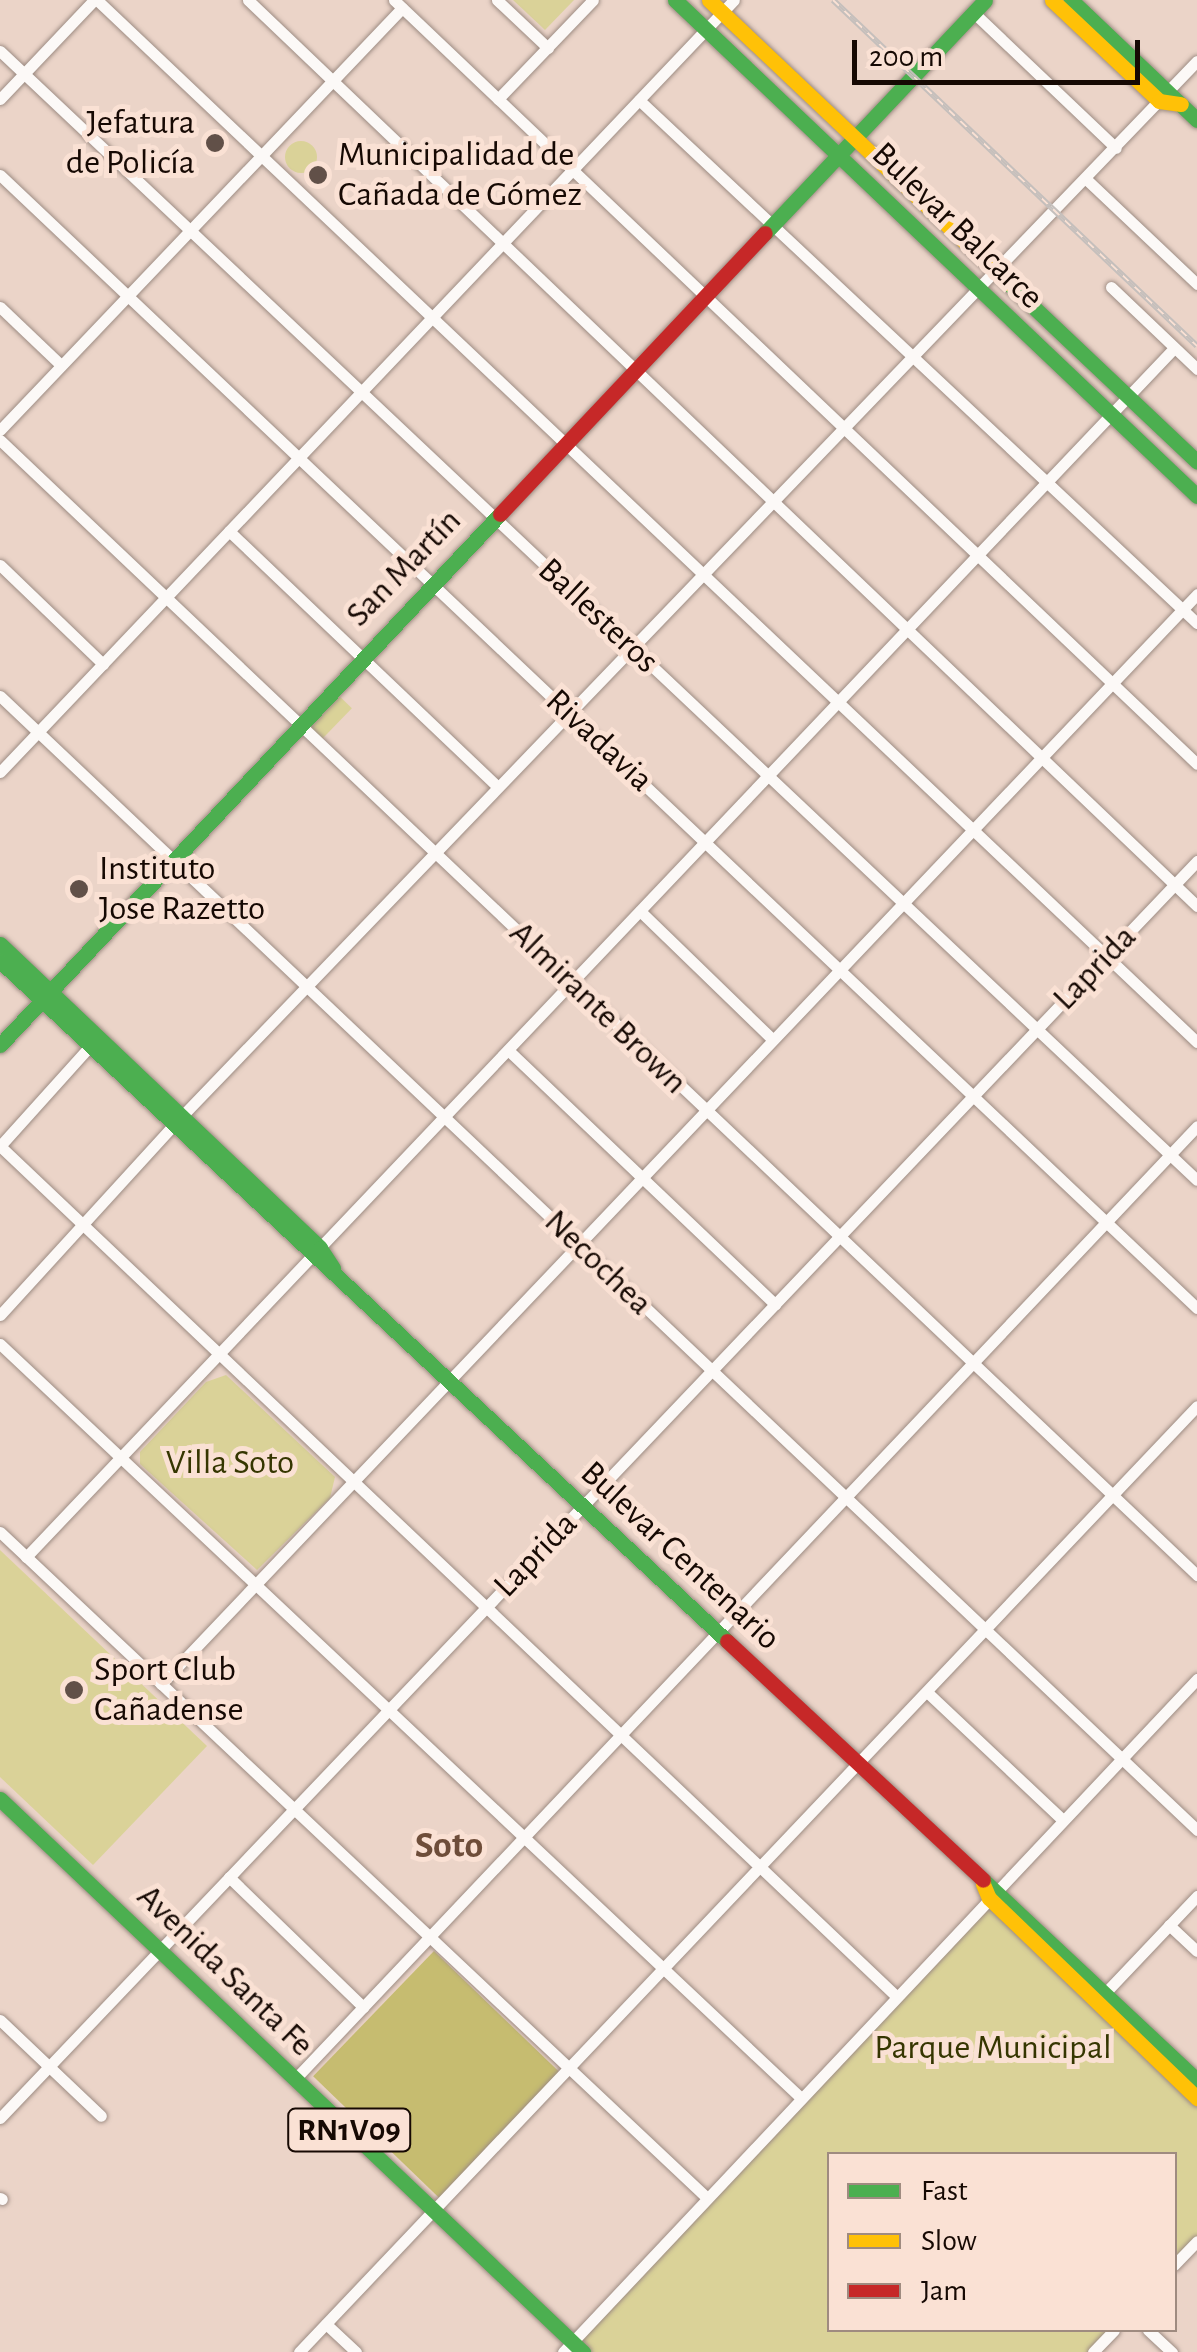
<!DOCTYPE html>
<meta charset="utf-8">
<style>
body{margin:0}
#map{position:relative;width:1197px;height:2352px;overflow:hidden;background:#ebd4c8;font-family:"Alegreya Sans",sans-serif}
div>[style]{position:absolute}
.green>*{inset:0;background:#dad298;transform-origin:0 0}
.round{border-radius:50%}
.forest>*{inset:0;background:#c6bc70;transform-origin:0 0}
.roads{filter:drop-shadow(0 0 2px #9d8c83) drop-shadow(0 0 2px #9d8c83)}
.street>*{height:11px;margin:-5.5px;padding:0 5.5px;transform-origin:5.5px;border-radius:5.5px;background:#fcf9f7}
.fast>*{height:15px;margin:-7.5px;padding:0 7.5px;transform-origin:7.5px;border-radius:7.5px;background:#4caf50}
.slow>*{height:15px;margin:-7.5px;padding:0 7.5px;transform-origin:7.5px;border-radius:7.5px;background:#ffc107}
.jam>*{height:15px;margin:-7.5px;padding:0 7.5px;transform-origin:7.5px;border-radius:7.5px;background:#c62828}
.rail>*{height:6px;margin-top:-3px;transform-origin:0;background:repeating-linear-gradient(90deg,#fae1d4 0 8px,#c5bfbc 0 16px);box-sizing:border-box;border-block:2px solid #c5bfbc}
.dots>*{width:28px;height:28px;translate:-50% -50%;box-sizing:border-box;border:5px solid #fae1d4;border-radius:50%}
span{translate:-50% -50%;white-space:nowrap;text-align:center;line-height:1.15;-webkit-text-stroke:10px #fae1d4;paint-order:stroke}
.shield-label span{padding:2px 8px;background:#fae1d4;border:2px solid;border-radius:8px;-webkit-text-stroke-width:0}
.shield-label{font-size:32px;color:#160903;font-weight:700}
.poi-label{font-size:35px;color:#160903}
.right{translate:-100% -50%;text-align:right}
.left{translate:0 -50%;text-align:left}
.street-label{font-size:35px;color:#160903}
.park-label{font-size:35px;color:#353601}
.neighbourhood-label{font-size:38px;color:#6e4d39;font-weight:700}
.legend{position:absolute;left:827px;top:2152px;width:350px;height:180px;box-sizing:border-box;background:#fae1d4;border:2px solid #9f8b80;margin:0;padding:12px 18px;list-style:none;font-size:30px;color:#160903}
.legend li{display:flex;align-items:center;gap:20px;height:50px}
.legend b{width:50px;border:2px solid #9f8b80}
.scale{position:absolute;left:852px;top:40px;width:288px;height:45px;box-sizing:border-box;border:5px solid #160903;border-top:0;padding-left:12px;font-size:30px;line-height:35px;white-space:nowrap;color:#160903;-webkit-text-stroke:8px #fae1d4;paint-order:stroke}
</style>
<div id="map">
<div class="green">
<i style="clip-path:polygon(513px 0,574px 0,545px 30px)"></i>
<i class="round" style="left:285px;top:141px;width:32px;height:32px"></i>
<i style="left:331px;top:688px;width:29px;height:47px;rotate:44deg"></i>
<i style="clip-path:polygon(226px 1375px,335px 1477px,330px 1498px,257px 1570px,140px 1464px,140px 1452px,206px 1382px)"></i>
<i style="clip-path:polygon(0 1550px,207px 1746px,93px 1865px,0 1777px)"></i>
<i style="clip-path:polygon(989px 1898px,1197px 2098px,1197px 2241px,1175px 2265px,1174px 2154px,830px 2154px,830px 2330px,1114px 2330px,1093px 2352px,583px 2352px,572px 2342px)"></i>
</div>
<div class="forest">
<i style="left:434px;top:1951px;width:175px;height:174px;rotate:44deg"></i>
</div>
<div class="roads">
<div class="street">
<i style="left:97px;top:0;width:1515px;rotate:43.45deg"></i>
<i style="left:248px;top:0;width:1312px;rotate:43.67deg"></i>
<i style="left:394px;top:0;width:1108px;rotate:43.57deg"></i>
<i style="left:497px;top:0;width:70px;rotate:43.3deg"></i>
<i style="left:973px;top:12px;width:197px;rotate:43.6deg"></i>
<i style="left:0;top:51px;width:1645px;rotate:43.33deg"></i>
<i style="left:0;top:99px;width:137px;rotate:-46.5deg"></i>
<i style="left:498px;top:99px;width:137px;rotate:-46.2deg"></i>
<i style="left:639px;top:100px;width:765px;rotate:43.15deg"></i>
<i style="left:0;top:175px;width:1648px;rotate:43.43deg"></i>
<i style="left:1086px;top:179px;width:153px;rotate:43.4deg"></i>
<i style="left:1111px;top:287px;width:119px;rotate:43.6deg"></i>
<i style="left:0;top:307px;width:84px;rotate:43.6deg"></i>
<i style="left:0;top:430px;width:583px;rotate:-46.39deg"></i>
<i style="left:0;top:440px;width:1650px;rotate:43.48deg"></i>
<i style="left:229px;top:531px;width:371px;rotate:43.6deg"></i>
<i style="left:0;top:565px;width:143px;rotate:43.9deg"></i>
<i style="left:0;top:696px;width:1649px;rotate:43.45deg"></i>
<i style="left:0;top:772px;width:1065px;rotate:-46.45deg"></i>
<i style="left:640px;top:911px;width:185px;rotate:44.1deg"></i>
<i style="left:508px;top:1050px;width:369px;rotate:43.6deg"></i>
<i style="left:0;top:1146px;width:1235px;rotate:43.49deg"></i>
<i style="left:0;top:1146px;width:135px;rotate:-48deg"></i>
<i style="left:0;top:1315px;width:270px;rotate:-47.6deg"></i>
<i style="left:182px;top:1116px;width:1464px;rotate:-46.11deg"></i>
<i style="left:0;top:1344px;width:1099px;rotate:43.27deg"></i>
<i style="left:0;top:1532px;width:970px;rotate:43.29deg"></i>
<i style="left:26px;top:1557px;width:1667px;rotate:-46.48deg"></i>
<i style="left:161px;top:1684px;width:1504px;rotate:-46.45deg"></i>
<i style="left:928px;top:1693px;width:185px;rotate:43.3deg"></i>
<i style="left:229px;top:1877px;width:187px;rotate:44.1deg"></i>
<i style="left:1169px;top:1925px;width:38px;rotate:43deg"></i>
<i style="left:1105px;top:1993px;width:134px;rotate:-46.5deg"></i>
<i style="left:0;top:2020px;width:139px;rotate:43.5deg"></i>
<i style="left:295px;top:2079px;width:1312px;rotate:-46.57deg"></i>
<i style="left:0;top:2118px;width:1736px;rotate:-46.4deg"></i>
<i style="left:0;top:2198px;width:2px;rotate:27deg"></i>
<i style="left:1174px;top:2265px;width:33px;rotate:-46deg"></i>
<i style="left:326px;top:2324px;width:41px;rotate:43deg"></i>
<i style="left:1148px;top:2330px;width:33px;rotate:43deg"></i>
<i style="left:299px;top:2352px;width:1304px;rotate:-46.49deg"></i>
<i style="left:563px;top:2352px;width:925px;rotate:-46.71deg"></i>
<i style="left:1093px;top:2352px;width:30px;rotate:-46deg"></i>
</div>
<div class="fast">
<i style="left:675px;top:0;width:720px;rotate:43.54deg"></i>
<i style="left:1071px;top:0;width:174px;rotate:43.6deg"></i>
<i style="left:765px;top:233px;width:320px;rotate:-46.6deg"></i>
<i style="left:1008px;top:283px;width:260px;rotate:43.4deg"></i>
<i style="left:0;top:944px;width:441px;rotate:43.5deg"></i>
<i style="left:320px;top:1248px;width:24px;rotate:57deg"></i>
<i style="left:0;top:961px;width:995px;rotate:43.09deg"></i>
<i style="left:0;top:1045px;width:729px;rotate:-46.72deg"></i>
<i style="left:0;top:1799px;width:804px;rotate:43.49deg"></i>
<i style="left:983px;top:1880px;width:293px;rotate:43.1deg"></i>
</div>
<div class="slow">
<i style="left:709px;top:0;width:412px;rotate:43.4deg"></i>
<i style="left:1052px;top:0;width:147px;rotate:43.3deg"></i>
<i style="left:1159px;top:101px;width:22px;rotate:8deg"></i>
<i style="left:983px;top:1884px;width:15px;rotate:67deg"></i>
<i style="left:989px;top:1898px;width:289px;rotate:43.9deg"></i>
</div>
<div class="jam">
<i style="left:500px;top:514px;width:386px;rotate:-46.7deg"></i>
<i style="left:727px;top:1641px;width:350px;rotate:43deg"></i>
</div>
</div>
<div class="rail">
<i style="left:833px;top:0;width:502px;rotate:43.55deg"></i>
</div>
<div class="dots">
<i style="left:215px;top:143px;background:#615048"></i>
<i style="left:318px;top:175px;background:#615048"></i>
<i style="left:79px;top:889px;background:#615048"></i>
<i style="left:74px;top:1690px;background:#615048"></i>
</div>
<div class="shield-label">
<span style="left:349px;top:2130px">RN1V09</span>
</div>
<div class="poi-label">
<span class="right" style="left:195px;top:143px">Jefatura<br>de Policía</span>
<span class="left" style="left:338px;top:175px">Municipalidad de<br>Cañada de Gómez</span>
<span class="left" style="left:99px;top:889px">Instituto<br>Jose Razetto</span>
<span class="left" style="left:94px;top:1690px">Sport Club<br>Cañadense</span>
</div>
<div class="street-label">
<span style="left:957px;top:226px;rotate:44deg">Bulevar Balcarce</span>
<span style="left:404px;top:568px;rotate:-46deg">San Martín</span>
<span style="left:598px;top:616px;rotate:43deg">Ballesteros</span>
<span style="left:599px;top:741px;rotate:43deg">Rivadavia</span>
<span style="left:1095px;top:968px;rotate:-46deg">Laprida</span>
<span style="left:598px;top:1008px;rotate:44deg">Almirante Brown</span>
<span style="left:598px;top:1263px;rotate:44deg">Necochea</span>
<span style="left:536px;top:1555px;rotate:-46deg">Laprida</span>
<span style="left:680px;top:1556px;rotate:43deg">Bulevar Centenario</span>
<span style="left:225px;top:1971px;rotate:44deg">Avenida Santa Fe</span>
</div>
<div class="park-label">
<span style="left:230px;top:1463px">Villa Soto</span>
<span style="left:993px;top:2048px">Parque Municipal</span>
</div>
<div class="neighbourhood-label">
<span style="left:449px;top:1847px">Soto</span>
</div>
<ul class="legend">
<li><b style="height:12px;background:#4caf50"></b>Fast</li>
<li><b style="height:12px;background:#ffc107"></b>Slow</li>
<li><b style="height:12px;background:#c62828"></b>Jam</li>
</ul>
<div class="scale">200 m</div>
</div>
